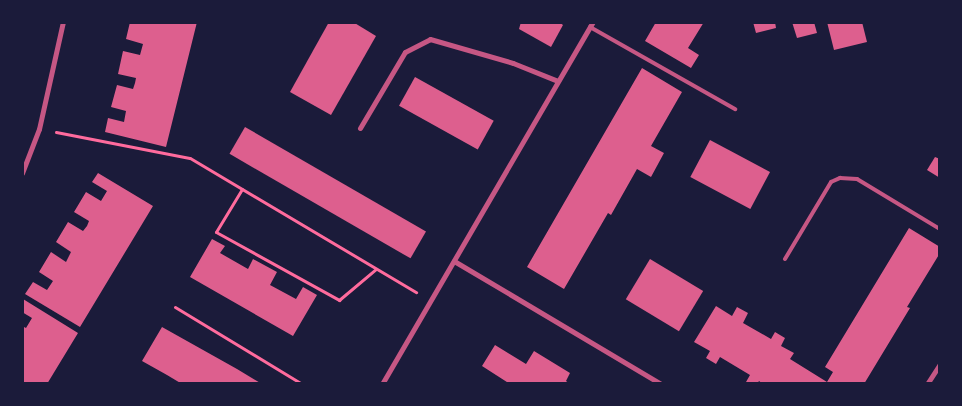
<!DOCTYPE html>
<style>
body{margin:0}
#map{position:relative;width:962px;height:406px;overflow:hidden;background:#1b1b3a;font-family:"Fira Sans Condensed",sans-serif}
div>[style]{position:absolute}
.building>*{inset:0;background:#dd5f8e;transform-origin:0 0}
.path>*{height:3px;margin:-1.5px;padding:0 1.5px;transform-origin:1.5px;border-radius:1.5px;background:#ff6b9d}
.service>*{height:4px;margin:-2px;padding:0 2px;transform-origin:2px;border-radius:2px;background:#c65784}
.minor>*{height:5px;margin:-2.5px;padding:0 2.5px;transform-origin:2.5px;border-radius:2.5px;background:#c65784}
span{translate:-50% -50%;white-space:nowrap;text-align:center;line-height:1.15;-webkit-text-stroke:5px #1b1b3a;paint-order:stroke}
.frame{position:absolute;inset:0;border:24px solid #1b1b3a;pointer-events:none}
</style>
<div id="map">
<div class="building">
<i style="clip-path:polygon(130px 22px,197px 22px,166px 147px,105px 132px,108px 118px,124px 122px,126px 111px,111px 107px,117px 85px,133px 89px,135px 83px,136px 78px,118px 74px,123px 51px,140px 55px,143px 44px,126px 39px)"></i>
<i style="clip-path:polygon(329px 22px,353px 22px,376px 36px,331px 115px,290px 92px)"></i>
<i style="clip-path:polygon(521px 22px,559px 22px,563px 25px,551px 47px,519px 29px)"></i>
<i style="clip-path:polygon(656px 22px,704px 22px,688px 48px,699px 55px,691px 68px,645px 41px)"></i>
<i style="clip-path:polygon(753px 22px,775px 22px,776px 28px,756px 33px)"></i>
<i style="clip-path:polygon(792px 22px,814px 22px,817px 33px,797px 38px)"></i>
<i style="clip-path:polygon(827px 22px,862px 22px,867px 42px,834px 50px)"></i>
<i style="clip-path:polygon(642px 68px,682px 92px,651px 146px,664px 153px,651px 177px,637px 169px,611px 215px,608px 213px,564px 289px,527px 267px)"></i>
<i style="left:415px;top:77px;width:90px;height:33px;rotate:29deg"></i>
<i style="left:245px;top:127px;width:209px;height:31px;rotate:30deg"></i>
<i style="left:710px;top:140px;width:68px;height:42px;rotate:28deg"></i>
<i style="clip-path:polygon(935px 157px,940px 159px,940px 178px,927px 170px)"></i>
<i style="clip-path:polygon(98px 173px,153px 206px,80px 327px,25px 294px,33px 282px,47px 290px,53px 281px,39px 272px,51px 252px,66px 262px,71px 252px,56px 242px,68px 222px,83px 231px,87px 226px,89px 221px,74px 212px,86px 192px,101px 201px,107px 191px,92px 182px)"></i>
<i style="clip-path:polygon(909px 228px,940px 247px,940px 253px,907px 307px,910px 308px,864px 384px,763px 384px,759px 381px,757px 384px,748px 384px,746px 382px,750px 375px,720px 357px,716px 364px,706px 358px,710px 351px,694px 342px,716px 306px,732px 316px,737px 307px,748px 313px,743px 323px,771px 339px,775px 332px,785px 338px,781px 346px,794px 353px,790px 359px,827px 382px,833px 372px,825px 367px)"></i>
<i style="clip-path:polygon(212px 239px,225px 246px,220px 253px,248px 269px,253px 259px,277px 272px,270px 285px,296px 299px,303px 287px,317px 295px,293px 336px,190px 277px)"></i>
<i style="left:650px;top:259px;width:62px;height:47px;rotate:31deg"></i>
<i style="clip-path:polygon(23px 299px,78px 333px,47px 384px,22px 384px,22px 326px,26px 328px,32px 318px,22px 312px)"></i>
<i style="clip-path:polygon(162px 327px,237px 369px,262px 384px,182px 384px,167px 375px,142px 361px)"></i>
<i style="clip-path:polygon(495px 345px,526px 364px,534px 351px,570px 373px,566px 381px,570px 384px,510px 384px,482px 366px)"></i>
</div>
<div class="path">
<i style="left:56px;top:132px;width:136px;rotate:11deg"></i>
<i style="left:190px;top:158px;width:263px;rotate:30.7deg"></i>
<i style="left:242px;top:189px;width:50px;rotate:121.2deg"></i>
<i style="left:216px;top:232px;width:141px;rotate:28.9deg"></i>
<i style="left:339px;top:300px;width:48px;rotate:-40deg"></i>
<i style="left:175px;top:307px;width:149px;rotate:31.2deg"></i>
</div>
<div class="service">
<i style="left:590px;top:27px;width:167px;rotate:29.5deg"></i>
<i style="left:785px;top:259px;width:90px;rotate:-59.1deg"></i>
<i style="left:831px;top:182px;width:10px;rotate:-24deg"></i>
<i style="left:840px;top:178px;width:17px;rotate:3deg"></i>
<i style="left:857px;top:179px;width:97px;rotate:31.1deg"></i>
</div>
<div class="minor">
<i style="left:360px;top:128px;width:88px;rotate:-59.4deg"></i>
<i style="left:405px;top:52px;width:28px;rotate:-27deg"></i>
<i style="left:430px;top:39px;width:86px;rotate:16.1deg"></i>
<i style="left:513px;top:63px;width:48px;rotate:21.8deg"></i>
<i style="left:22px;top:173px;width:47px;rotate:-68.9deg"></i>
<i style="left:39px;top:129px;width:110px;rotate:-77.4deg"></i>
<i style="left:454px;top:261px;width:241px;rotate:30.7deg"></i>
<i style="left:382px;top:384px;width:419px;rotate:-59.8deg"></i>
<i style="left:927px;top:384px;width:24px;rotate:-57deg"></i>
</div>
<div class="frame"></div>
</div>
